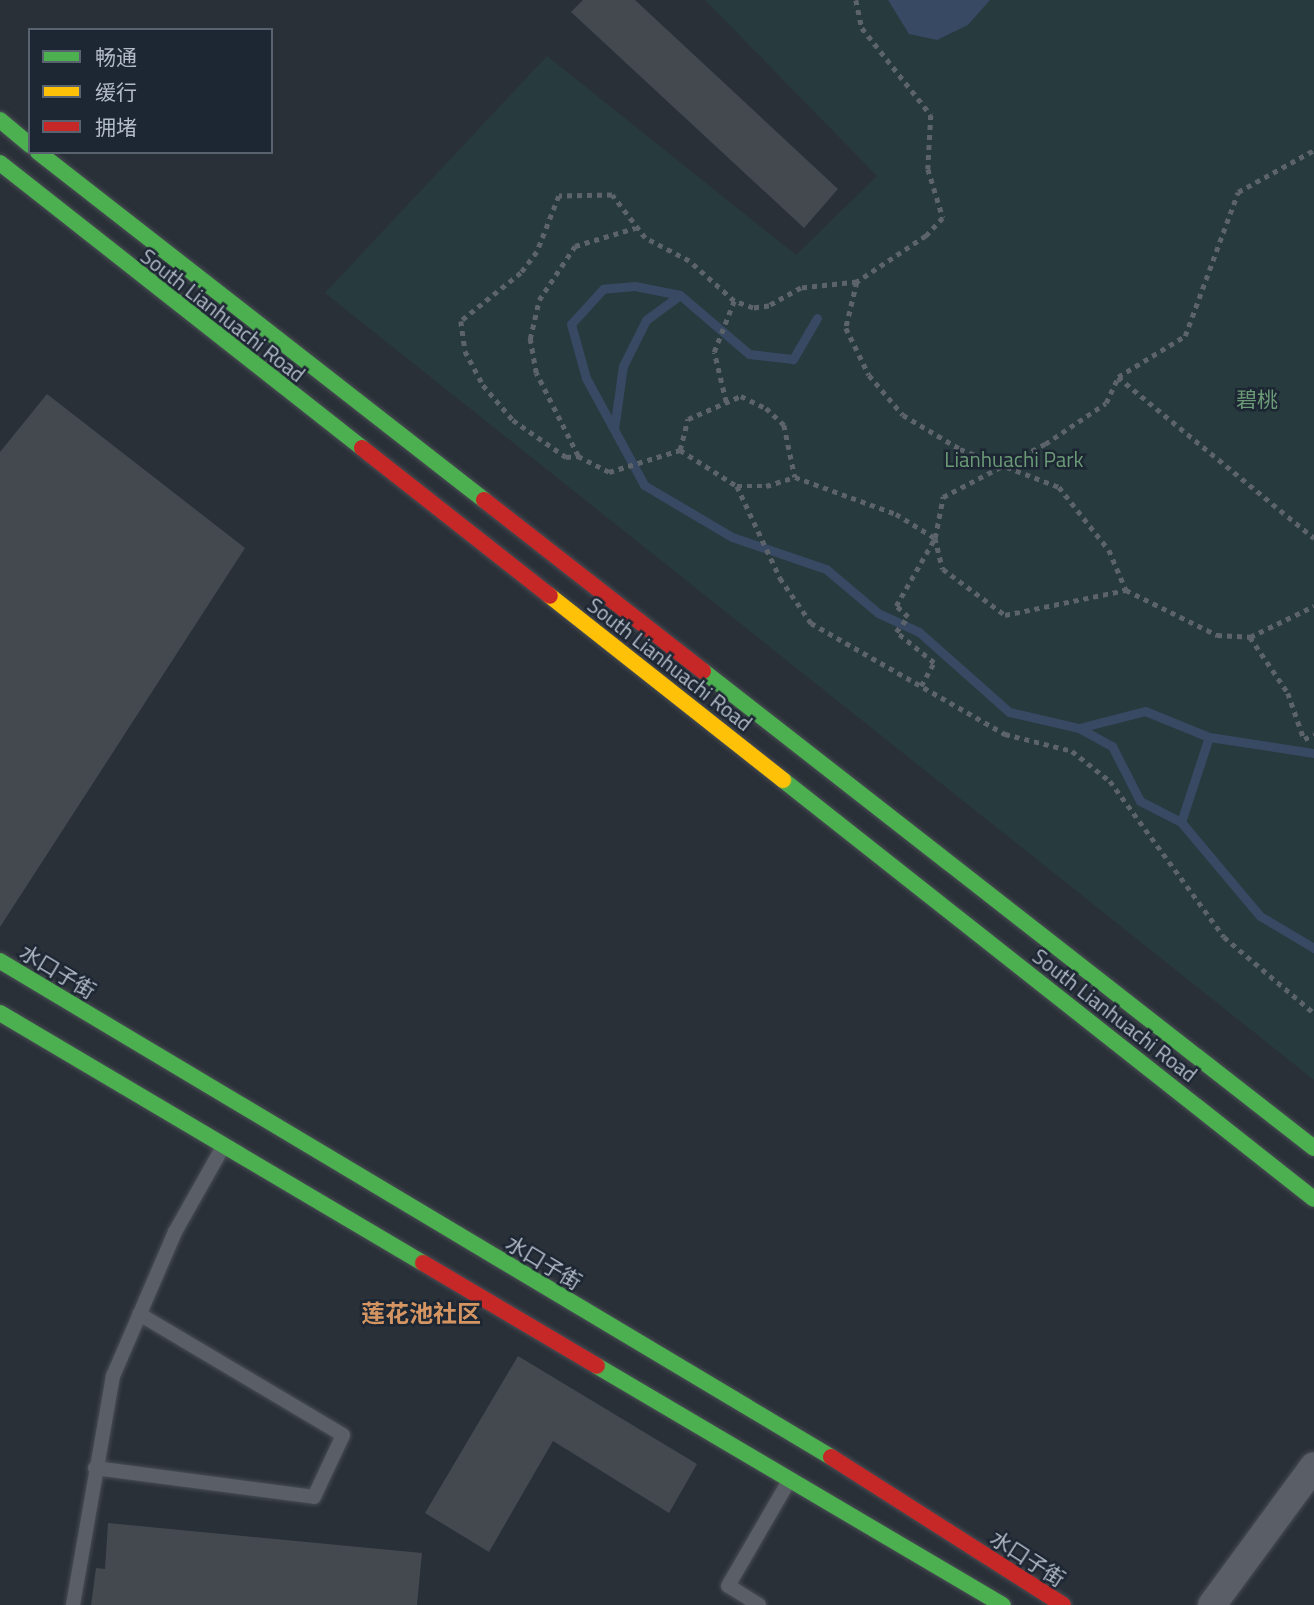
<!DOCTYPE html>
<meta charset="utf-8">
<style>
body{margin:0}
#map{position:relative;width:1314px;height:1605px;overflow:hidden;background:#2a3038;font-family:"Titillium Web","Noto Sans SC",sans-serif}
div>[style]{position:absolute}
.green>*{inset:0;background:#273a3e}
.water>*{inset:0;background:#384963}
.stream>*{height:9px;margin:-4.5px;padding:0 4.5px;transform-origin:4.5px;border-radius:4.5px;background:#384963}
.building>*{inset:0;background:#444950}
.path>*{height:4.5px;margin-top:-2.25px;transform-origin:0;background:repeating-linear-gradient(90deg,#5d636a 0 5px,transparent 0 10px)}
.roads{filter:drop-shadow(0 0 2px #484c53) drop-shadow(0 0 2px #484c53)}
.lane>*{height:14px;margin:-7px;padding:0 7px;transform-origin:7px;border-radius:7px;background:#5a5e66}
.street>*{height:28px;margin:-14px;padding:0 14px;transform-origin:14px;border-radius:14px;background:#5a5e66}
.fast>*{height:16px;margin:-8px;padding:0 8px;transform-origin:8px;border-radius:8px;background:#4caf50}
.slow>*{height:16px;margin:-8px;padding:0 8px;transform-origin:8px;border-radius:8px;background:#ffc107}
.jam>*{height:16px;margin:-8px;padding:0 8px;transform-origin:8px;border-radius:8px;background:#c62828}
span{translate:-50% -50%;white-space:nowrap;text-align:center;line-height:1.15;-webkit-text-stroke:5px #1d2633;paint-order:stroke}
.street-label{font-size:21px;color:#b4bcc9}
.park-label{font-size:21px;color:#6b9a76}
.quarter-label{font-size:24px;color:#d59563;font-weight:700}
.legend{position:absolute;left:28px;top:28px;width:245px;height:126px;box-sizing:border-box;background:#1d2633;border:2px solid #59626f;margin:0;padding:9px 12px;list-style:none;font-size:21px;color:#b4bcc9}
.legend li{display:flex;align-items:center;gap:14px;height:35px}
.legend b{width:35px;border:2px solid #59626f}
</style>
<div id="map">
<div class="green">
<i style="clip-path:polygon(705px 0,1314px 0,1314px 1080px,325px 293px,547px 56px,796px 255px,877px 176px)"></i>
</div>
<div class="water">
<i style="clip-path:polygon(888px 0,990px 0,968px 25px,937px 40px,909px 34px)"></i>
</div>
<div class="stream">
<i style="left:817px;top:318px;width:48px;rotate:120.3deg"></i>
<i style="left:793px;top:359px;width:44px;rotate:-173.5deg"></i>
<i style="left:749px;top:354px;width:91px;rotate:-139.5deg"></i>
<i style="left:680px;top:295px;width:46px;rotate:-168.7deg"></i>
<i style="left:635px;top:286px;width:32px;rotate:175deg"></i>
<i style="left:603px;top:289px;width:47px;rotate:132.4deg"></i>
<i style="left:571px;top:324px;width:56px;rotate:74.5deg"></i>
<i style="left:586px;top:378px;width:122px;rotate:61.5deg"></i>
<i style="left:644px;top:485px;width:102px;rotate:30.6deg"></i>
<i style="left:732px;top:537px;width:99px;rotate:18.8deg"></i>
<i style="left:826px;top:569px;width:68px;rotate:40.2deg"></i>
<i style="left:878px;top:613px;width:45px;rotate:24.9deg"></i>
<i style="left:919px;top:632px;width:120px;rotate:41.6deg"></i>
<i style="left:1009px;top:712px;width:72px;rotate:12.9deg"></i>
<i style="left:1079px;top:728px;width:68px;rotate:-14.4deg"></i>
<i style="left:1145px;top:711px;width:69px;rotate:22.1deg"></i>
<i style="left:614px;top:429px;width:64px;rotate:-81.9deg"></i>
<i style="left:623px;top:366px;width:51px;rotate:-63.4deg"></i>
<i style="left:646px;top:320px;width:42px;rotate:-36.3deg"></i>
<i style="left:1079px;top:728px;width:38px;rotate:29deg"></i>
<i style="left:1112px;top:746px;width:62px;rotate:63deg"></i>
<i style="left:1140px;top:801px;width:46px;rotate:27.1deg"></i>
<i style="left:1181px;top:822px;width:123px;rotate:50deg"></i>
<i style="left:1260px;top:916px;width:63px;rotate:30.7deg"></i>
<i style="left:1181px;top:822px;width:89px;rotate:-71.8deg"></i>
<i style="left:1209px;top:737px;width:106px;rotate:8.7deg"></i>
</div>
<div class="building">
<i style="clip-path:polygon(583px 0,635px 0,838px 189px,804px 228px,571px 12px)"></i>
<i style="clip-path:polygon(47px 394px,245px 548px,0 927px,0 452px)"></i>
<i style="clip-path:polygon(518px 1356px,697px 1464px,669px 1513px,553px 1441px,489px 1552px,425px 1513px)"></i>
<i style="clip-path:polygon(108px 1523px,422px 1553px,417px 1605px,91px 1605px,96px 1568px,105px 1569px)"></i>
</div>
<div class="path">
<i style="left:856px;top:0;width:29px;rotate:78deg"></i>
<i style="left:862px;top:28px;width:111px;rotate:51.6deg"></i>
<i style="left:931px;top:115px;width:54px;rotate:93.2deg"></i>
<i style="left:928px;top:169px;width:51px;rotate:73deg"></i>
<i style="left:943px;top:218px;width:25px;rotate:133deg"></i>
<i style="left:926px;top:236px;width:83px;rotate:146.3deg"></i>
<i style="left:857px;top:282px;width:56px;rotate:173.9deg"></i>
<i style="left:801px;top:288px;width:37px;rotate:151deg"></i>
<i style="left:769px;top:306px;width:16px;rotate:173deg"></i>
<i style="left:753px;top:308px;width:20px;rotate:-160deg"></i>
<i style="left:734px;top:301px;width:60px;rotate:-138.4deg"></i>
<i style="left:689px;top:261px;width:50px;rotate:-152.4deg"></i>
<i style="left:645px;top:238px;width:54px;rotate:-127.5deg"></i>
<i style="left:612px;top:195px;width:53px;rotate:178.9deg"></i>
<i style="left:559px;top:196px;width:60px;rotate:111.4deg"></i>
<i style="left:537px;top:252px;width:26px;rotate:127deg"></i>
<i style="left:521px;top:273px;width:77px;rotate:141.3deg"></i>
<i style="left:461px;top:321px;width:30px;rotate:82deg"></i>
<i style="left:465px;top:351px;width:38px;rotate:62deg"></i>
<i style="left:483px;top:385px;width:46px;rotate:49.4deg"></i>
<i style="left:513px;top:420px;width:65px;rotate:34.9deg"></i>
<i style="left:566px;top:457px;width:12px;rotate:-5deg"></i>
<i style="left:578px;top:456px;width:35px;rotate:27deg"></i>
<i style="left:609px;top:472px;width:74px;rotate:-17.2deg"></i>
<i style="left:680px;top:450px;width:67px;rotate:32.3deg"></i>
<i style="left:737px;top:486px;width:102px;rotate:64.9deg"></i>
<i style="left:780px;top:578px;width:55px;rotate:55.4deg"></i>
<i style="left:811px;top:623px;width:224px;rotate:29.8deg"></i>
<i style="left:1005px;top:734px;width:69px;rotate:14.2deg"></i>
<i style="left:1072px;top:751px;width:48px;rotate:38.3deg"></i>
<i style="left:1110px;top:781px;width:193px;rotate:53.8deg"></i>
<i style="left:1224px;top:937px;width:118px;rotate:40.2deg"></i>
<i style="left:857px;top:282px;width:47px;rotate:103.4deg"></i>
<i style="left:846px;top:328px;width:52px;rotate:63.9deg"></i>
<i style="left:869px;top:375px;width:52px;rotate:49.6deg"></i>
<i style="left:903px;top:415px;width:66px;rotate:30.8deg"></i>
<i style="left:960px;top:449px;width:106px;rotate:21deg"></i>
<i style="left:1059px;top:487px;width:80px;rotate:51.6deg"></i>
<i style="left:1109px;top:550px;width:43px;rotate:67deg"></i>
<i style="left:1126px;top:590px;width:102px;rotate:26.3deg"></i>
<i style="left:1217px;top:635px;width:33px;rotate:3deg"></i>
<i style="left:1250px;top:637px;width:68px;rotate:55.8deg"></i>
<i style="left:1288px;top:693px;width:49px;rotate:70.8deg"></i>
<i style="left:1304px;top:739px;width:11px;rotate:-22deg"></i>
<i style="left:1118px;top:377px;width:254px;rotate:39.4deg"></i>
<i style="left:726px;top:402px;width:51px;rotate:-103.5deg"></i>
<i style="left:714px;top:352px;width:55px;rotate:-68.6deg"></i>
<i style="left:680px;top:450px;width:32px;rotate:-76deg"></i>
<i style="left:688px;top:419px;width:58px;rotate:-23.5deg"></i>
<i style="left:741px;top:396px;width:28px;rotate:26deg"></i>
<i style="left:766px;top:408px;width:25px;rotate:43deg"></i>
<i style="left:784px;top:425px;width:53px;rotate:78.1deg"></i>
<i style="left:795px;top:477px;width:108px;rotate:20.1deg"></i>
<i style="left:896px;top:514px;width:46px;rotate:31.6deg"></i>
<i style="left:935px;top:538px;width:32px;rotate:76deg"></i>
<i style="left:943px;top:569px;width:77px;rotate:36.6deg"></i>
<i style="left:1005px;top:615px;width:124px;rotate:-11.7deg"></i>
<i style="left:578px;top:456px;width:93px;rotate:-116.8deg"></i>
<i style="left:536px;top:373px;width:35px;rotate:-100deg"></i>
<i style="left:530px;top:339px;width:40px;rotate:-77deg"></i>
<i style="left:539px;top:300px;width:65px;rotate:-56.3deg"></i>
<i style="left:575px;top:246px;width:63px;rotate:-16.7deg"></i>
<i style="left:737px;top:486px;width:29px"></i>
<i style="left:766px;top:486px;width:30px;rotate:-17deg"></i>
<i style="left:1250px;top:637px;width:71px;rotate:-25.8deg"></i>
<i style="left:921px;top:686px;width:26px;rotate:-61deg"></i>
<i style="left:934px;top:663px;width:49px;rotate:-140.8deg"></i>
<i style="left:896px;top:632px;width:19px;rotate:-51deg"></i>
<i style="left:908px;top:617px;width:16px;rotate:-137deg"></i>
<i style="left:896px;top:606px;width:78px;rotate:-60.2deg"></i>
<i style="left:935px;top:538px;width:42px;rotate:-79deg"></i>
<i style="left:943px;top:497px;width:115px;rotate:-27.5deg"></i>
<i style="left:1045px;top:444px;width:73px;rotate:-33.9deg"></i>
<i style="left:1106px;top:403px;width:29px;rotate:-65deg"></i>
<i style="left:1118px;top:377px;width:79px;rotate:-31.5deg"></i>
<i style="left:1185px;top:336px;width:153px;rotate:-69.8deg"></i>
<i style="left:1238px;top:192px;width:87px;rotate:-28.9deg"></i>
</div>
<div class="roads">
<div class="lane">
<i style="left:95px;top:1468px;width:221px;rotate:7.5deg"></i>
<i style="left:314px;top:1497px;width:68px;rotate:-64.9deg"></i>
<i style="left:343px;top:1435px;width:237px;rotate:-149.3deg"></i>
<i style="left:73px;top:1605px;width:232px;rotate:-80.1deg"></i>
<i style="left:113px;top:1376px;width:157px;rotate:-66.7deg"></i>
<i style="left:175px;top:1232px;width:100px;rotate:-60.6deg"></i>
<i style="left:759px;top:1605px;width:36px;rotate:-148deg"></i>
<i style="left:728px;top:1586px;width:124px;rotate:-59.9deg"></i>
</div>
<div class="street">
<i style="left:1212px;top:1605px;width:172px;rotate:-53.7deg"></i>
</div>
<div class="fast">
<i style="left:0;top:120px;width:39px;rotate:40deg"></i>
<i style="left:38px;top:152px;width:566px;rotate:37.96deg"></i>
<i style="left:0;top:163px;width:461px;rotate:38.2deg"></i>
<i style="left:703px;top:671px;width:775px;rotate:37.98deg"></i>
<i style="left:783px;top:780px;width:676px;rotate:38.28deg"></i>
<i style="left:0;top:961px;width:968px;rotate:30.83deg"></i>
<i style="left:0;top:1013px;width:491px;rotate:30.6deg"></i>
<i style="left:597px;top:1366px;width:471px;rotate:30.5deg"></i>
</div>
<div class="slow">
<i style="left:550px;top:596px;width:297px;rotate:38.3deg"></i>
</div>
<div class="jam">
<i style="left:362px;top:448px;width:239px;rotate:38.2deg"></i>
<i style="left:484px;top:500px;width:278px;rotate:38deg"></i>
<i style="left:423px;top:1263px;width:202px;rotate:30.6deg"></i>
<i style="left:831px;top:1457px;width:275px;rotate:32.5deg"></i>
</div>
</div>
<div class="street-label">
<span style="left:223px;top:315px;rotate:38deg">South Lianhuachi Road</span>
<span style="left:670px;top:664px;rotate:38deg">South Lianhuachi Road</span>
<span style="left:58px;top:971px;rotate:31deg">水口子街</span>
<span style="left:1115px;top:1015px;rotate:38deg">South Lianhuachi Road</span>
<span style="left:544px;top:1262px;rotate:31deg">水口子街</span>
<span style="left:1028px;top:1558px;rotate:33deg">水口子街</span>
</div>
<div class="park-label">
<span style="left:1257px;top:399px">碧桃</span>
<span style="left:1014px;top:459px">Lianhuachi Park</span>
</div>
<div class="quarter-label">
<span style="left:421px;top:1314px">莲花池社区</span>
</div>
<ul class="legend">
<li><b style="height:9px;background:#4caf50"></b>畅通</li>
<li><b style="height:9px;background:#ffc107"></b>缓行</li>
<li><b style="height:9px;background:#c62828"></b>拥堵</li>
</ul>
</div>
